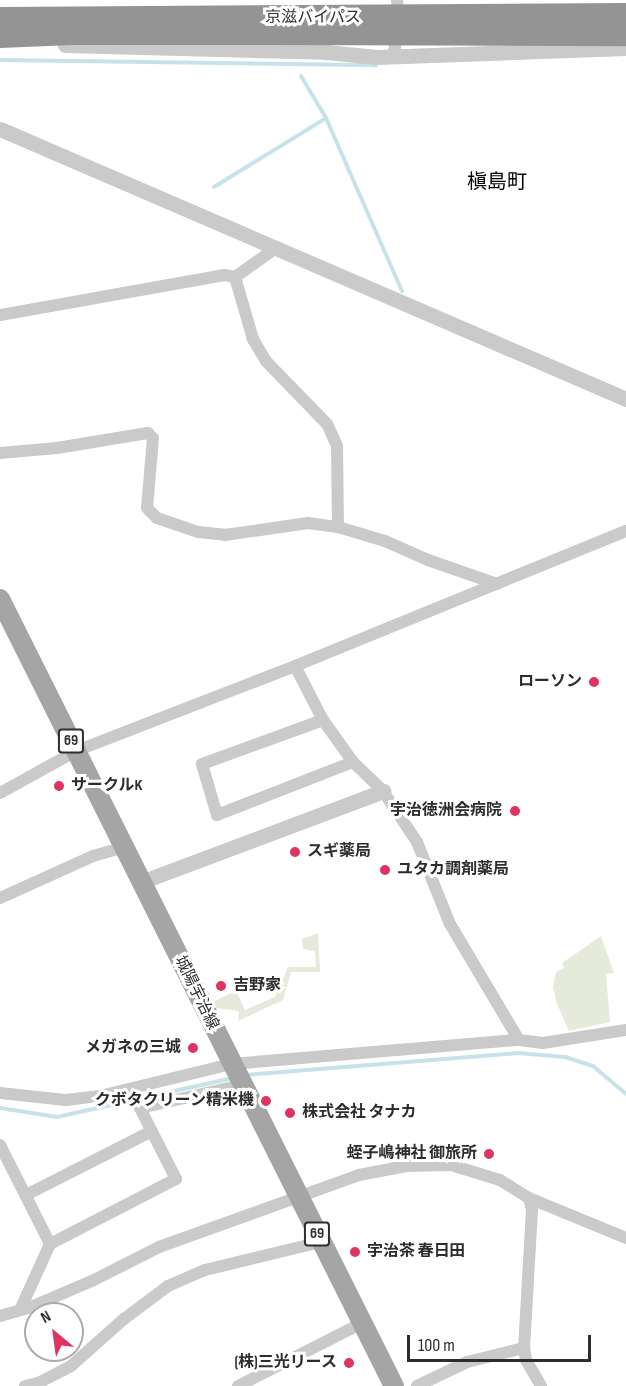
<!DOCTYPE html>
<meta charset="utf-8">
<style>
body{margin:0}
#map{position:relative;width:626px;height:1386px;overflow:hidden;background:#fff;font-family:"Sofia Sans Condensed","Noto Sans JP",sans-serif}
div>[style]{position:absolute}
.green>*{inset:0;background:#e6eadb}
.stream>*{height:4px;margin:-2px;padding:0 2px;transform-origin:2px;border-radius:2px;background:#c7e3ea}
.minor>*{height:12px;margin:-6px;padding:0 6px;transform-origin:6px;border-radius:6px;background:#cacaca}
.tertiary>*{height:15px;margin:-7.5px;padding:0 7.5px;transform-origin:7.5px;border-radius:7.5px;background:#cacaca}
.primary>*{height:20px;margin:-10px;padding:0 10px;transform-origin:10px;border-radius:10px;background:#a5a5a5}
.motorway>*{height:22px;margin:-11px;padding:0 11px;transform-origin:11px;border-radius:11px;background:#949494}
.motorway-bridge>*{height:22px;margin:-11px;padding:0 11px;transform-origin:11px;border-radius:11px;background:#949494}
.dots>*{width:16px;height:16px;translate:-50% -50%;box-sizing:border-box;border:3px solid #fff;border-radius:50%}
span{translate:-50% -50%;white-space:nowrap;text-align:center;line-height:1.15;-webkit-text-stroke:6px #fff;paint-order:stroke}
.shield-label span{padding:2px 4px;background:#fff;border:2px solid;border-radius:4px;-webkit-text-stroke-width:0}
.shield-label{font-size:15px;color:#2d2d2d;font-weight:700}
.street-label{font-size:16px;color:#2d2d2d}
.poi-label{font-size:16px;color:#2d2d2d;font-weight:700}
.right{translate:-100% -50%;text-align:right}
.left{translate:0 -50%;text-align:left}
.quarter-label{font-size:20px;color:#000}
.north{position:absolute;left:24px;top:1302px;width:60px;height:60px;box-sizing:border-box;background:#fff;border:2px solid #ababab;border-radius:50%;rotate:331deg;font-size:16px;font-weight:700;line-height:24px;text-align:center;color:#2d2d2d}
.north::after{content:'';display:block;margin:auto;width:21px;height:27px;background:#df3462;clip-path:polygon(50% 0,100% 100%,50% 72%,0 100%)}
.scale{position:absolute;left:407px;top:1335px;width:184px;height:27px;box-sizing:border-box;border:3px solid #2d2d2d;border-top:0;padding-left:8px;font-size:18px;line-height:21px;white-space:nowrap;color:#2d2d2d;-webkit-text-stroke:4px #fff;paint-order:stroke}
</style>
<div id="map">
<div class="green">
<i style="clip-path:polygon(318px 933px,320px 972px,291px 972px,283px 1000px,238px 1021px,239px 1011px,215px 1008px,212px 1002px,236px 991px,245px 1010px,275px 997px,288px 967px,316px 967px,315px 951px,303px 949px,302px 939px)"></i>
<i style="clip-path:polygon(601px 936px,614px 973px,606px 974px,610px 1022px,569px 1031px,557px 1004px,553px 987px,556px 972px,564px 968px,562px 963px)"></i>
</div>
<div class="stream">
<i style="left:0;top:60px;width:376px;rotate:0.8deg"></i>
<i style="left:301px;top:76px;width:49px;rotate:59.2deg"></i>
<i style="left:326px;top:118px;width:189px;rotate:66.3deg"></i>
<i style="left:214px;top:187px;width:132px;rotate:-31.6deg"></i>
<i style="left:246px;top:1075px;width:273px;rotate:-4.6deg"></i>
<i style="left:518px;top:1053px;width:47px;rotate:4.9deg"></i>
<i style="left:565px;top:1057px;width:29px;rotate:18deg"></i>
<i style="left:593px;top:1066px;width:43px;rotate:40.3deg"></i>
<i style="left:0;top:1108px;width:58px;rotate:9deg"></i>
<i style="left:57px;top:1117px;width:180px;rotate:-12.5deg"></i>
</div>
<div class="minor">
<i style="left:393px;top:56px;width:29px;rotate:-78deg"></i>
<i style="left:399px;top:28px;width:28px;rotate:-94deg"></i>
<i style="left:0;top:315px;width:228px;rotate:-10.1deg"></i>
<i style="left:224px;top:275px;width:11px;rotate:10deg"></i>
<i style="left:235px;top:277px;width:50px;rotate:-35.3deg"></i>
<i style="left:0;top:453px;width:57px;rotate:-5deg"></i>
<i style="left:57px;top:448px;width:92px;rotate:-9.4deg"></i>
<i style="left:148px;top:433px;width:7px;rotate:45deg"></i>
<i style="left:153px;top:438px;width:70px;rotate:94.9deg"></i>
<i style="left:147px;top:508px;width:14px;rotate:45deg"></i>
<i style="left:157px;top:518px;width:43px;rotate:18.9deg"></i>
<i style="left:198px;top:532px;width:27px;rotate:6deg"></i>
<i style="left:225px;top:535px;width:84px;rotate:-8.2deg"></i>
<i style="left:308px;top:523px;width:30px;rotate:8deg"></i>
<i style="left:338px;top:527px;width:81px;rotate:-90.7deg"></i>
<i style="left:337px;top:446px;width:24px;rotate:-114deg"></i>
<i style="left:327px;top:424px;width:88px;rotate:-134.1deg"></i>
<i style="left:266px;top:361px;width:26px;rotate:-121deg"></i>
<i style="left:253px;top:339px;width:65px;rotate:-106.2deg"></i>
<i style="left:338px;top:527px;width:49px;rotate:16.6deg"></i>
<i style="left:385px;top:541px;width:47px;rotate:23.8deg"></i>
<i style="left:428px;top:560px;width:73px;rotate:19.2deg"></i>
<i style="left:295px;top:666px;width:61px;rotate:62.6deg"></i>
<i style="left:323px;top:720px;width:52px;rotate:54.5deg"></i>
<i style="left:353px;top:762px;width:42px;rotate:44deg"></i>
<i style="left:383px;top:791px;width:61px;rotate:56.3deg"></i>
<i style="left:417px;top:842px;width:88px;rotate:68.1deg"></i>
<i style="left:450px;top:924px;width:135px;rotate:59.3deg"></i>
<i style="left:323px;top:720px;width:129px;rotate:160deg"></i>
<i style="left:202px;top:764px;width:53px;rotate:73.6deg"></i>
<i style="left:217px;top:815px;width:146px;rotate:-21.3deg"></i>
<i style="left:0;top:793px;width:87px;rotate:-28.9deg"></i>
<i style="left:76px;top:751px;width:235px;rotate:-21.2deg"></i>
<i style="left:295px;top:666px;width:357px;rotate:-22.2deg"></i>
<i style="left:0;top:898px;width:102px;rotate:-24.3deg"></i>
<i style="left:93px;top:856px;width:32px;rotate:-16deg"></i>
<i style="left:0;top:1093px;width:66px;rotate:6.1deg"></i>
<i style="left:66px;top:1100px;width:34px;rotate:-7deg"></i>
<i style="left:100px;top:1096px;width:135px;rotate:-13.7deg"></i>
<i style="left:231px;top:1064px;width:289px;rotate:-4.8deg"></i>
<i style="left:519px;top:1040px;width:24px;rotate:7deg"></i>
<i style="left:543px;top:1043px;width:84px;rotate:-8.9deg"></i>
<i style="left:0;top:1145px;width:111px;rotate:63.2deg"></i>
<i style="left:50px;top:1244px;width:72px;rotate:114.4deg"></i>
<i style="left:26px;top:1195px;width:141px;rotate:-26.9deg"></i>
<i style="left:529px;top:1198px;width:105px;rotate:22.4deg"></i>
<i style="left:50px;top:1244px;width:142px;rotate:-27.3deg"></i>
<i style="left:176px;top:1179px;width:80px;rotate:-116.9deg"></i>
<i style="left:140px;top:1108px;width:105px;rotate:-12.7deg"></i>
<i style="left:0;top:1316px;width:32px;rotate:-16deg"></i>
<i style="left:31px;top:1307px;width:66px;rotate:-23.1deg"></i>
<i style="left:92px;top:1281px;width:75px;rotate:-26.9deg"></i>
<i style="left:159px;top:1247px;width:213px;rotate:-19.8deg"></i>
<i style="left:359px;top:1175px;width:48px;rotate:-10.8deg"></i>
<i style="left:406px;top:1166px;width:45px;rotate:-1.3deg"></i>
<i style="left:451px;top:1165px;width:51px;rotate:17deg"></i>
<i style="left:500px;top:1180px;width:34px;rotate:32deg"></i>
<i style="left:529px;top:1198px;width:12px;rotate:76deg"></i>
<i style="left:532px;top:1210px;width:138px;rotate:93.3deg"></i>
<i style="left:524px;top:1348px;width:12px;rotate:81deg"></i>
<i style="left:526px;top:1360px;width:30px;rotate:60deg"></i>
<i style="left:25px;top:1386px;width:13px;rotate:-13deg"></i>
<i style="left:38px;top:1383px;width:37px;rotate:-27deg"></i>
<i style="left:71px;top:1366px;width:71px;rotate:-41.6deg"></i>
<i style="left:124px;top:1319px;width:55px;rotate:-36.9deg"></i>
<i style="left:168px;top:1286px;width:40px;rotate:-23.4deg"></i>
<i style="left:205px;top:1270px;width:119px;rotate:-13.6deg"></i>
<i style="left:238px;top:1386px;width:139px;rotate:-26.9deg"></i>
<i style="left:417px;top:1386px;width:55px;rotate:-25.6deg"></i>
<i style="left:467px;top:1362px;width:59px;rotate:-13.8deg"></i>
</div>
<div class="tertiary">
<i style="left:65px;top:45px;width:261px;rotate:1.5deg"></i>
<i style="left:326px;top:52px;width:51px;rotate:5.6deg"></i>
<i style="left:377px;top:57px;width:249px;rotate:-2.1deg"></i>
<i style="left:0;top:129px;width:682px;rotate:23.33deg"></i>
<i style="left:141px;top:882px;width:259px;rotate:-20.6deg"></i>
</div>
<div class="primary">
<i style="left:0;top:599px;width:880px;rotate:63.41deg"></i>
</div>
<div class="motorway">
<i style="left:0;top:37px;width:72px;rotate:-2.4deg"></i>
<i style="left:72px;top:34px;width:201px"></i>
</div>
<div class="motorway-bridge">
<i style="left:0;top:18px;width:626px;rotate:-0.37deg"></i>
<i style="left:273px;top:34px;width:353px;rotate:0.2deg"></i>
</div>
<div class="dots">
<i style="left:594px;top:682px;background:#df3462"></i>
<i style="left:59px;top:786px;background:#df3462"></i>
<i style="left:515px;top:811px;background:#df3462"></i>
<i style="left:295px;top:852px;background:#df3462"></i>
<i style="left:385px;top:870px;background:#df3462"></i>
<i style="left:221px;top:986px;background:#df3462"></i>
<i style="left:193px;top:1048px;background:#df3462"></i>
<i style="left:266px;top:1101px;background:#df3462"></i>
<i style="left:290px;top:1113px;background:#df3462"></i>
<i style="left:489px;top:1154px;background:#df3462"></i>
<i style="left:355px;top:1252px;background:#df3462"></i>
<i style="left:349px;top:1363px;background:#df3462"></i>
</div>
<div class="shield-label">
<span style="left:71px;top:741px">69</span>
<span style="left:317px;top:1234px">69</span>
</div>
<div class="street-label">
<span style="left:313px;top:18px">京滋バイパス</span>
<span style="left:196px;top:993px;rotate:64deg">城陽宇治線</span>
</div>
<div class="poi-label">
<span class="right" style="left:582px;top:682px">ローソン</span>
<span class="left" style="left:71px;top:786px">サークルK</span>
<span class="right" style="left:502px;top:811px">宇治徳洲会病院</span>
<span class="left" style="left:307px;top:852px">スギ薬局</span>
<span class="left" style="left:397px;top:870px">ユタカ調剤薬局</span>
<span class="left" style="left:233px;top:986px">吉野家</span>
<span class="right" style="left:181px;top:1048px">メガネの三城</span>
<span class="right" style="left:254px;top:1101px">クボタクリーン精米機</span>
<span class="left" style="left:302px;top:1113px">株式会社 タナカ</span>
<span class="right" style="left:477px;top:1154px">蛭子嶋神社 御旅所</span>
<span class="left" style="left:367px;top:1252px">宇治茶 春日田</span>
<span class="right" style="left:337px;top:1363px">(株)三光リース</span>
</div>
<div class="quarter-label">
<span style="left:497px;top:182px">槇島町</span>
</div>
<div class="north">N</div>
<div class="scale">100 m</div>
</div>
